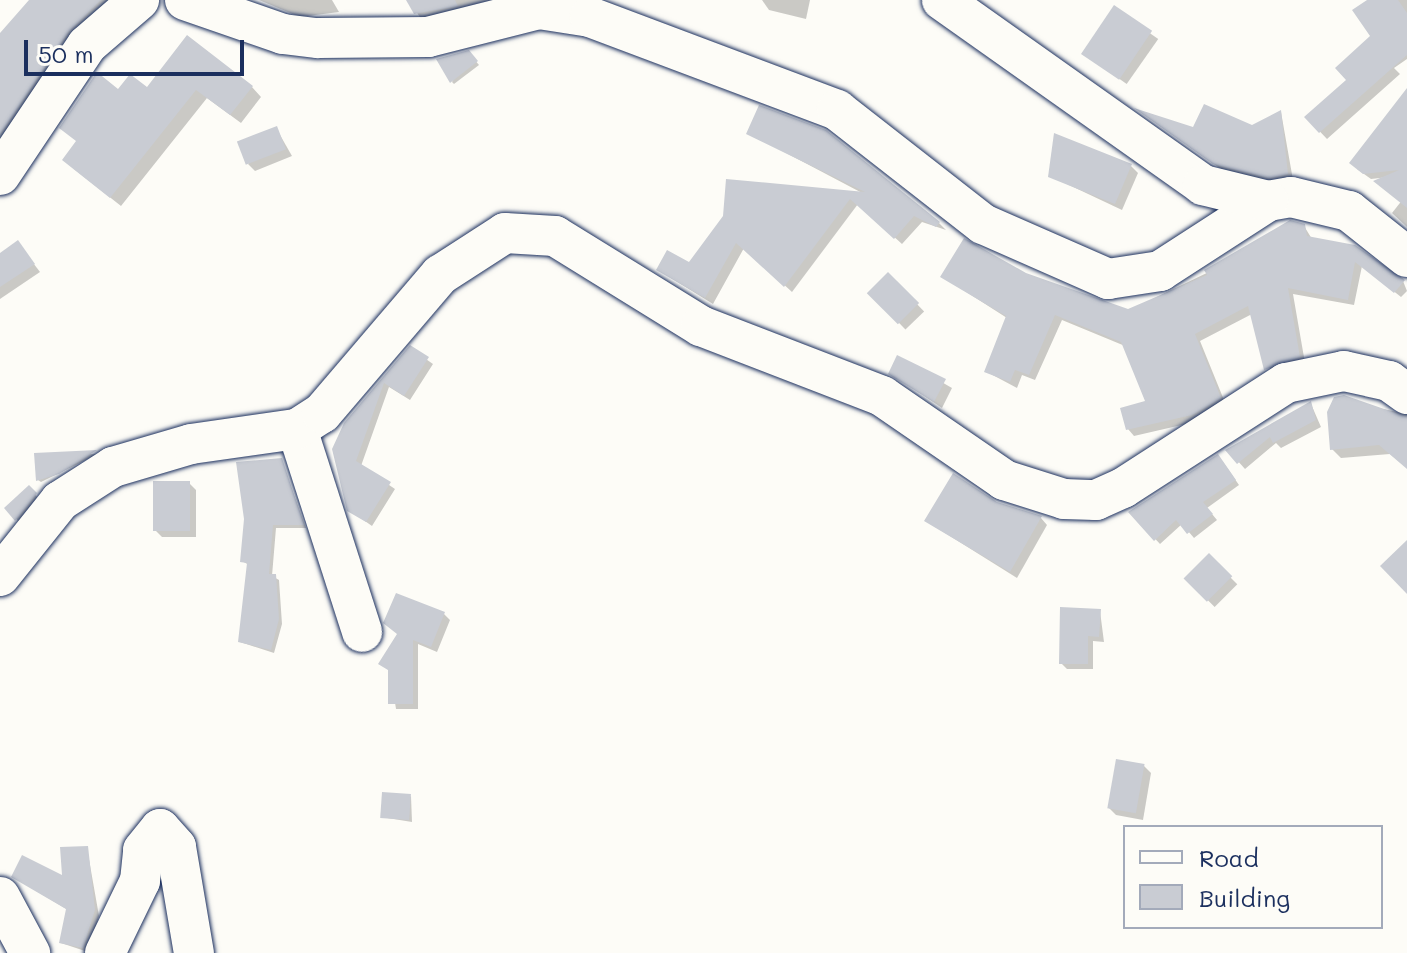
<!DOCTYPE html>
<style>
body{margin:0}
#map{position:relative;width:1407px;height:953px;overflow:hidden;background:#fdfcf7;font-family:Mali,sans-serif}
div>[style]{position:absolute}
.shadow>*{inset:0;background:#0003;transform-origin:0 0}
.building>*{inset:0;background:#c9ccd3;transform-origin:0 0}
.roads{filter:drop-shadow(0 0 2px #1b2f5e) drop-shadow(0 0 2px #1b2f5e)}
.minor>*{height:40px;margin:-20px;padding:0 20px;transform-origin:20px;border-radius:20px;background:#fdfcf7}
span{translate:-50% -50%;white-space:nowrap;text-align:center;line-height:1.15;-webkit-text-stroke:7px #fdfcf7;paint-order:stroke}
.legend{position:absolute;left:1123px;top:825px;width:260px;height:104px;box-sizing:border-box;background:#fdfcf7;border:2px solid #a3aaba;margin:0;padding:10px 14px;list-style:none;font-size:24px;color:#1b2f5e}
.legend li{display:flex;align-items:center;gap:16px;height:40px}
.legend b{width:40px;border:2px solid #a3aaba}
.scale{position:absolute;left:24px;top:40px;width:220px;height:36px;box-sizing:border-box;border:4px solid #1b2f5e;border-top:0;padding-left:10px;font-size:24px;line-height:28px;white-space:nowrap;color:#1b2f5e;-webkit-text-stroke:6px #fdfcf7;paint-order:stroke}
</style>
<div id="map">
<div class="shadow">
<i style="clip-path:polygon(32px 0,119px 0,0 156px,0 36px)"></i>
<i style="clip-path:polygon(259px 0,332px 0,339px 12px,300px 17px)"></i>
<i style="clip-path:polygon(408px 0,495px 0,422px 20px)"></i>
<i style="clip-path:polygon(762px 0,810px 0,806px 19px,769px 10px)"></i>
<i style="clip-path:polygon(1369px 0,1407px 0,1407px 59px,1394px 68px,1400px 74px,1327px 139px,1306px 117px,1349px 80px,1373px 36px)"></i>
<i style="left:1114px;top:8px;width:54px;height:55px;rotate:35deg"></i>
<i style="clip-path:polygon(469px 53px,479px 65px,454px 84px,452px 82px)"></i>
<i style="clip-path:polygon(252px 87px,261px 97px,241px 123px,207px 98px,121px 206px,74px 169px,147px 90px)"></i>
<i style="clip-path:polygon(1407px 91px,1407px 175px,1371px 179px,1357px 169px)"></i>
<i style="clip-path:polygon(1281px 112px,1293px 180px,1276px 183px,1221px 169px,1142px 113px,1194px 130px,1252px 128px)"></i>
<i style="clip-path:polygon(276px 128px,292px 156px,255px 171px,248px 164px)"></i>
<i style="clip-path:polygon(748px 133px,939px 223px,946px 230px,922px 222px,902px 244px,858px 204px,792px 292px,744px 248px,713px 304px,658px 270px,690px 265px,725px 217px,864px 194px)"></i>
<i style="clip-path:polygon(1131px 166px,1138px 173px,1122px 210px,1050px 176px)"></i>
<i style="clip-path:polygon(1407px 194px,1407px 227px,1392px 213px)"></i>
<i style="clip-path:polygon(1304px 226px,1312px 239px,1403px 281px,1407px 291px,1401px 297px,1362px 266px,1354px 305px,1293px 294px,1305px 363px,1272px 375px,1252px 314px,1200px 341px,1226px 405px,1199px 421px,1134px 436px,1128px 429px,1148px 402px,1125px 346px,1062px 320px,1035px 380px,1022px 375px,1017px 388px,987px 372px,1007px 318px,943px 277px,1025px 274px,1128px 311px)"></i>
<i style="clip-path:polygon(18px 243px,40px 272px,0 299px,0 255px)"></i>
<i style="left:888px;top:274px;width:52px;height:26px;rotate:46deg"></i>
<i style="clip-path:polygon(410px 348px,433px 364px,410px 400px,389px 387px,361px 466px,395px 489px,372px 526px,349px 510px,346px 424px)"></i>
<i style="clip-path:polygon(898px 357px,952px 388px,942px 408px,890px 373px)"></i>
<i style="clip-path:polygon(1335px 399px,1407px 414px,1407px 468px,1390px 454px,1341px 458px,1332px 449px)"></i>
<i style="clip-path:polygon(1311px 404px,1321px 427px,1281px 448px,1276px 443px,1245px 469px,1228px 450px)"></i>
<i style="clip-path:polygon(98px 454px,41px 482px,38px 480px,36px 455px)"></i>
<i style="clip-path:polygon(281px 460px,306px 528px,276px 528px,272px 576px,279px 580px,282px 624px,274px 653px,240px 642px,249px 565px,242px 561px)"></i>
<i style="clip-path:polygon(1223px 462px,1239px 485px,1207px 508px,1217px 520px,1194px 538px,1182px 524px,1160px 544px,1131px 513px)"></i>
<i style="clip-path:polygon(189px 483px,196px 490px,196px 537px,162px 537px,155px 530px)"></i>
<i style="clip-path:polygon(29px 488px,38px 498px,19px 522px,6px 508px)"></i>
<i style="clip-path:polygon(1041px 518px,1047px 525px,1017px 578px,926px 521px)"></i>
<i style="left:1209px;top:556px;width:40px;height:32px;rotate:45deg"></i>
<i style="clip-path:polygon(1100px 611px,1104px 642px,1093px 641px,1093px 669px,1067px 669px,1061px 663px)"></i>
<i style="clip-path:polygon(444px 614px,450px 620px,437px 652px,418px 644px,418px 709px,396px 709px,390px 671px,380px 663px,399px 634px)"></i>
<i style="clip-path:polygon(1144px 766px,1151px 773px,1143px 820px,1116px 815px,1109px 808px)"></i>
<i style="clip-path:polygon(411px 796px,412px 822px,381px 817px)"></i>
<i style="clip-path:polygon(87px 848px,99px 916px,88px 952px,61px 943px,68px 910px,13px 877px,64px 878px)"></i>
</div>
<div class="building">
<i style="clip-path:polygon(29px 0,101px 0,68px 32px,0 134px,0 33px)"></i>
<i style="clip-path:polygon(406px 0,455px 0,458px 6px,414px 14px)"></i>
<i style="clip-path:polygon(1367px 0,1398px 0,1407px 13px,1407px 55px,1319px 133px,1304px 117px,1346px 80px,1335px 68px,1370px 36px,1352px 10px)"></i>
<i style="left:1114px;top:5px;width:46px;height:59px;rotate:34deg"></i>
<i style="clip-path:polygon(187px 35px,253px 86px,230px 115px,196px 90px,110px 198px,62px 160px,76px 141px,59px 128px,97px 72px,118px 89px,130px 74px,147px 87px)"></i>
<i style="clip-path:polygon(469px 50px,478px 61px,450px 83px,436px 59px)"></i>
<i style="clip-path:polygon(1407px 88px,1407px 208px,1373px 181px,1399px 170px,1363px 174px,1349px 163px)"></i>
<i style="clip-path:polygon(1204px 104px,1252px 125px,1281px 110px,1288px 174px,1269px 178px,1213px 164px,1134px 108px,1193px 127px)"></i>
<i style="clip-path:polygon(759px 105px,826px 130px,940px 222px,936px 227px,914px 216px,894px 239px,850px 199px,784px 287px,736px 243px,705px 298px,656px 270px,667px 250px,689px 262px,723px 216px,726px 179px,865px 192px,746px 134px)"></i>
<i style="left:277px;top:126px;width:25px;height:43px;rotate:69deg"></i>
<i style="clip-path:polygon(1054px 133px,1132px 164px,1115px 204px,1048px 177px)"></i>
<i style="clip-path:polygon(1290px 220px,1305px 224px,1307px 236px,1355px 245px,1405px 280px,1394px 293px,1355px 262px,1348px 300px,1288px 288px,1300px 357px,1264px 370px,1248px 306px,1195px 334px,1221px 398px,1192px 415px,1126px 430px,1120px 408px,1145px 401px,1121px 342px,1055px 315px,1029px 375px,1015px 370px,1010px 382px,984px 372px,1006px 316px,940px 277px,964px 238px,1026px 273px,1128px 309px,1207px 275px,1204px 270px)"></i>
<i style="clip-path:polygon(18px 240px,35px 264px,0 287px,0 253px)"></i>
<i style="left:888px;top:272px;width:44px;height:30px;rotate:45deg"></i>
<i style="clip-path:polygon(410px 345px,429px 357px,404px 396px,384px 383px,356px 461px,391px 482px,366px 522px,347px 511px,332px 449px,344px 423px)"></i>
<i style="clip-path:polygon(897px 355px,946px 379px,934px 402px,888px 374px)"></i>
<i style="clip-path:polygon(1344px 395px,1407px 417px,1407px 469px,1379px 445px,1330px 450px,1327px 412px,1334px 397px)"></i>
<i style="clip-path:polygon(1311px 401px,1316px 420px,1273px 443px,1270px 437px,1237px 464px,1225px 450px)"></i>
<i style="clip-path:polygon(97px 450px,59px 474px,36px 481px,34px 453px)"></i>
<i style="clip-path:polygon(1218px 454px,1236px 480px,1203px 502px,1213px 514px,1187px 534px,1176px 520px,1154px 541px,1128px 512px)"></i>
<i style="clip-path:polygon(282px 458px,304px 525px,273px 525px,269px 574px,276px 574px,279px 619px,271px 650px,238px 642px,247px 563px,240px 562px,244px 519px,236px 462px)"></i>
<i style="clip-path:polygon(953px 473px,997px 502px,1042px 516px,1010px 572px,924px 521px)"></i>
<i style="left:153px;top:481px;width:37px;height:50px"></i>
<i style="clip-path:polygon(29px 485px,37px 493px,15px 521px,4px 508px)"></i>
<i style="clip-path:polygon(1407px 540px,1407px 594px,1380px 566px)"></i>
<i style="left:1209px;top:553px;width:33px;height:36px;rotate:45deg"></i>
<i style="clip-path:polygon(396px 593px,445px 612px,431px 647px,413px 640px,413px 704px,388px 704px,388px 670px,378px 664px,397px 634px,383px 623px)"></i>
<i style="clip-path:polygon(1060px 607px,1101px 609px,1099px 637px,1088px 636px,1088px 664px,1059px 664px)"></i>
<i style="left:1116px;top:759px;width:29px;height:50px;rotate:10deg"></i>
<i style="left:382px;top:792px;width:29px;height:26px;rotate:4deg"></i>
<i style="clip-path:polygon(88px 846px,95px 910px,83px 948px,59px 943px,66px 909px,11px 877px,22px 855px,62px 875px,60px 847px)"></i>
</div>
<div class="roads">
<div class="minor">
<i style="left:185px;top:0;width:104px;rotate:19.1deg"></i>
<i style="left:283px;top:34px;width:35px;rotate:7deg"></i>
<i style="left:318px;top:38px;width:110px;rotate:-0.5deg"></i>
<i style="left:428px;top:37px;width:114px;rotate:-14.2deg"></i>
<i style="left:539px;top:9px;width:52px;rotate:8.9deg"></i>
<i style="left:590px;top:17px;width:264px;rotate:20.6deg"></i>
<i style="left:837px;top:110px;width:185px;rotate:38deg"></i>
<i style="left:983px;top:224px;width:137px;rotate:23.7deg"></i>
<i style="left:1108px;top:279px;width:53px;rotate:-8.7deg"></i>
<i style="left:1160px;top:271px;width:129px;rotate:-32.9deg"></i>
<i style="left:1268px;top:201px;width:23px;rotate:-10deg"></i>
<i style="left:1291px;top:197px;width:60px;rotate:13.6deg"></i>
<i style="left:1349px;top:211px;width:74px;rotate:38.4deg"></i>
<i style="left:942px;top:0;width:320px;rotate:35.3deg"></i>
<i style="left:1203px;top:185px;width:67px;rotate:13.8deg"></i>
<i style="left:0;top:175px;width:156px;rotate:-56.2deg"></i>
<i style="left:87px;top:45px;width:69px;rotate:-40.9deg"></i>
<i style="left:297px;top:429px;width:213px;rotate:72.2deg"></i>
<i style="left:0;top:576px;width:96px;rotate:-51.3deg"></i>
<i style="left:60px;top:501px;width:63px;rotate:-32.7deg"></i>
<i style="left:113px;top:467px;width:81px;rotate:-16.4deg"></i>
<i style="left:191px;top:444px;width:107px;rotate:-8.1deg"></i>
<i style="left:297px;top:429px;width:30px;rotate:-33deg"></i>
<i style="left:322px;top:413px;width:182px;rotate:-49.5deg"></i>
<i style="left:440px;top:275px;width:77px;rotate:-32.9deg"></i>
<i style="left:505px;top:233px;width:50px;rotate:3.4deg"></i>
<i style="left:555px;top:236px;width:172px;rotate:31.7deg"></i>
<i style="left:701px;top:326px;width:194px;rotate:21.1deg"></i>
<i style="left:882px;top:396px;width:148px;rotate:34.5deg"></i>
<i style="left:1004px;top:480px;width:63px;rotate:17.6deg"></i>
<i style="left:1064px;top:499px;width:32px;rotate:2deg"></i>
<i style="left:1096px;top:500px;width:30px;rotate:-24deg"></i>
<i style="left:1123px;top:488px;width:194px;rotate:-32.8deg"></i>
<i style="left:1286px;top:383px;width:59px;rotate:-11.7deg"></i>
<i style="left:1344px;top:371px;width:46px;rotate:12.5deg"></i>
<i style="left:1389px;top:381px;width:22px;rotate:36deg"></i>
<i style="left:0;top:897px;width:64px;rotate:61.8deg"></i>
<i style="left:105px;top:953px;width:80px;rotate:-64.1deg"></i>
<i style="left:140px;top:881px;width:31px;rotate:-84deg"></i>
<i style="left:143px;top:850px;width:27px;rotate:-51deg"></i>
<i style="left:160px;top:829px;width:24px;rotate:48deg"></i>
<i style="left:176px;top:847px;width:108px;rotate:80.4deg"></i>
</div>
</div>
<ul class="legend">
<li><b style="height:10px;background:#fdfcf7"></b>Road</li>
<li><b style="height:22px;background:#c9ccd3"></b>Building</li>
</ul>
<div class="scale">50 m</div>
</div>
